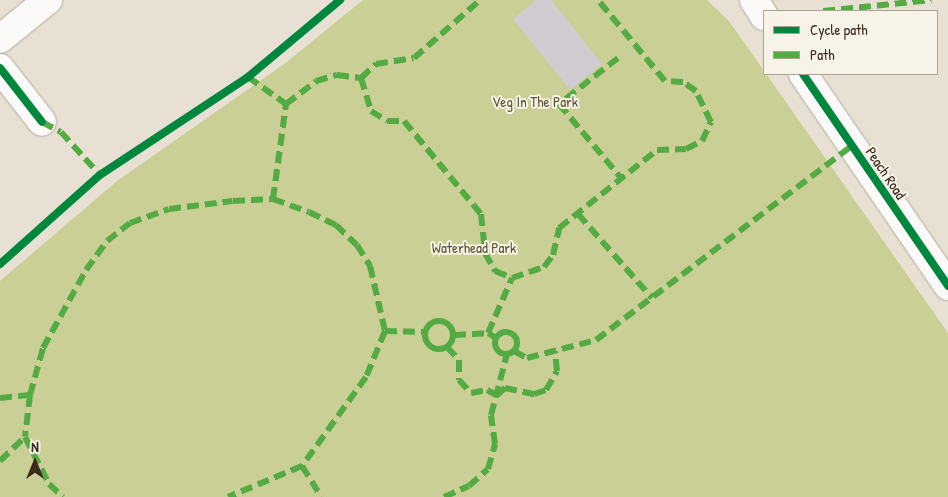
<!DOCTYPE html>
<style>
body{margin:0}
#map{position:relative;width:948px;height:497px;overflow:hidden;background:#e8e1d3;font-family:"Patrick Hand",sans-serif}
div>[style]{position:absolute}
.green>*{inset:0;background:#cacf96}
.building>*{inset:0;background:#d1ccd1}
.roads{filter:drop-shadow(0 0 1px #b5afa5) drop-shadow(0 0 1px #b5afa5)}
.minor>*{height:28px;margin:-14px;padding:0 14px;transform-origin:14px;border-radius:14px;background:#fcfaf8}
.quiet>*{height:6px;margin-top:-3px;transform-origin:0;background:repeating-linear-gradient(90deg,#55ab43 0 12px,transparent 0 18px)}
.quiet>.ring{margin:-3px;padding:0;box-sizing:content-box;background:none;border:6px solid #55ab43;border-radius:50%}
.cycleway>*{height:8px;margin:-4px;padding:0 4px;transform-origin:4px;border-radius:4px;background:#00873e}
span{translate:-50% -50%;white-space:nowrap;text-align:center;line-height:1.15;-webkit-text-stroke:4px #f7f3e8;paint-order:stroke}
.park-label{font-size:15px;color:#5e5733}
.street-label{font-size:15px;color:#3b2a1e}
.legend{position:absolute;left:763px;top:10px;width:175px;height:65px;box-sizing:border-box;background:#f7f3e8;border:1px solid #aca397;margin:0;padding:6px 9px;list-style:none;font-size:15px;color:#3b2a1e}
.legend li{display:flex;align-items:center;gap:10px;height:25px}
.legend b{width:25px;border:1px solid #aca397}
.north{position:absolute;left:10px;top:437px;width:50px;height:50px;-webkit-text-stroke:4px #f7f3e8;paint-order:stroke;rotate:0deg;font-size:14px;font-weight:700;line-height:20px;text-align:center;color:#3b2a1e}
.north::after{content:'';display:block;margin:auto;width:18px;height:22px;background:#3b2a1e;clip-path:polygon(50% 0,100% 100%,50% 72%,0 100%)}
</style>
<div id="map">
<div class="green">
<i style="clip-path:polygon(363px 0,707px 0,729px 21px,948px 333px,948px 497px,0 497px,0 281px,117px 181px,283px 65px)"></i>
</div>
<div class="building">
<i style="clip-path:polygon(536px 0,551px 0,602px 64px,570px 90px,513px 19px)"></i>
</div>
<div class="roads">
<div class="minor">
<i style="left:754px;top:0;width:19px;rotate:58deg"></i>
<i style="left:0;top:39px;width:62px;rotate:-39.1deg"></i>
<i style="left:0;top:68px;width:68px;rotate:52.1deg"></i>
<i style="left:803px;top:74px;width:257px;rotate:55.6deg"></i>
</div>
</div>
<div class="quiet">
<i style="left:823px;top:11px;width:109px;rotate:-5.8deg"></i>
<i style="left:618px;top:58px;width:75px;rotate:142.1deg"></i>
<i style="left:559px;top:104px;width:98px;rotate:50deg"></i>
<i style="left:248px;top:77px;width:47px;rotate:35.4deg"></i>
<i style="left:361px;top:78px;width:21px;rotate:-43deg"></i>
<i style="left:376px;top:64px;width:38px;rotate:-9deg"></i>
<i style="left:414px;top:58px;width:88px;rotate:-41.3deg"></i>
<i style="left:42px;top:122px;width:21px;rotate:28deg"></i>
<i style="left:61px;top:132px;width:58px;rotate:47.8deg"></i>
<i style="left:273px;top:199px;width:96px;rotate:-82.2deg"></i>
<i style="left:286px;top:104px;width:38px;rotate:-37deg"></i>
<i style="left:316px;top:81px;width:22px;rotate:-16deg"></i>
<i style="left:337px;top:75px;width:24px;rotate:7deg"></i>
<i style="left:361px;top:78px;width:34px;rotate:73deg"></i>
<i style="left:371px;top:111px;width:19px;rotate:32deg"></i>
<i style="left:387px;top:121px;width:17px"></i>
<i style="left:404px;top:121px;width:121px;rotate:50.4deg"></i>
<i style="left:481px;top:214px;width:39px;rotate:84deg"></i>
<i style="left:485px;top:253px;width:21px;rotate:61deg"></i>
<i style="left:495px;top:271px;width:18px;rotate:22deg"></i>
<i style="left:578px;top:214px;width:112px;rotate:48.6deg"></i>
<i class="ring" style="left:425px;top:321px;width:22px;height:22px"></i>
<i style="left:385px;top:331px;width:40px;rotate:1.4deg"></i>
<i class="ring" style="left:495px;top:332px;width:16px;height:16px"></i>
<i style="left:454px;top:335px;width:34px;rotate:-3deg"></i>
<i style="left:496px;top:338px;width:9px;rotate:-148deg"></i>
<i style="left:488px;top:333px;width:60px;rotate:-66.4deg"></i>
<i style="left:512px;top:278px;width:34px;rotate:-19deg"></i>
<i style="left:544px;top:267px;width:15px;rotate:-53deg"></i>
<i style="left:553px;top:255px;width:28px;rotate:-77deg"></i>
<i style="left:559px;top:228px;width:125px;rotate:-38.5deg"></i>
<i style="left:657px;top:150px;width:29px;rotate:-2deg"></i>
<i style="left:686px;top:149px;width:18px;rotate:-27deg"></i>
<i style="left:702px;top:141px;width:21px;rotate:-65deg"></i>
<i style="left:711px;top:122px;width:34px;rotate:-116deg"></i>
<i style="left:696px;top:91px;width:16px;rotate:-145deg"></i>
<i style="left:683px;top:82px;width:18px;rotate:-177deg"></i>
<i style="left:665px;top:81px;width:105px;rotate:-129.6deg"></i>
<i style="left:447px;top:347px;width:18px;rotate:47deg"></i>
<i style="left:459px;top:360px;width:20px;rotate:90deg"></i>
<i style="left:459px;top:380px;width:18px;rotate:47deg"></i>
<i style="left:471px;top:393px;width:16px;rotate:-11deg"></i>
<i style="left:487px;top:390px;width:11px;rotate:27deg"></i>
<i style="left:497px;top:395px;width:11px;rotate:-41deg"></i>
<i style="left:505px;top:388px;width:30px;rotate:12deg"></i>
<i style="left:534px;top:394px;width:13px;rotate:-18deg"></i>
<i style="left:546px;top:390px;width:22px;rotate:-60deg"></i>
<i style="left:557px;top:371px;width:20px;rotate:-96deg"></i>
<i style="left:514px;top:351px;width:15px;rotate:28deg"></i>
<i style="left:527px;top:358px;width:71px;rotate:-14.6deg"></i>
<i style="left:596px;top:340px;width:321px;rotate:-37.2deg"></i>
<i style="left:30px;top:395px;width:42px;rotate:96.8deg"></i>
<i style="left:25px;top:437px;width:53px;rotate:62.9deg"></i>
<i style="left:49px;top:484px;width:19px;rotate:43deg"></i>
<i style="left:0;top:398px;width:30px;rotate:-6deg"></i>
<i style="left:30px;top:395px;width:49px;rotate:-74.5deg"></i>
<i style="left:43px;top:348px;width:89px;rotate:-61.1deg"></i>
<i style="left:86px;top:270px;width:36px;rotate:-54deg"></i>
<i style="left:107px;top:241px;width:29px;rotate:-38deg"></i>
<i style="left:130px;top:223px;width:41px;rotate:-19.7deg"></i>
<i style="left:169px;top:209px;width:64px;rotate:-7.1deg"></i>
<i style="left:233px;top:201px;width:40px;rotate:-2.9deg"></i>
<i style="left:273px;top:199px;width:38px;rotate:20deg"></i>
<i style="left:309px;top:212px;width:30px;rotate:26deg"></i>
<i style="left:336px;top:225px;width:29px;rotate:44deg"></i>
<i style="left:357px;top:245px;width:25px;rotate:58deg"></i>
<i style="left:370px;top:266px;width:67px;rotate:77deg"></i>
<i style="left:385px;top:331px;width:50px;rotate:112.4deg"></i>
<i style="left:366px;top:377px;width:110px;rotate:125.7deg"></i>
<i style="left:302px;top:466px;width:80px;rotate:157.3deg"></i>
<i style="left:0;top:461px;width:35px;rotate:-44deg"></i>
<i style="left:302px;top:466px;width:36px;rotate:58deg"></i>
<i style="left:444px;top:497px;width:27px;rotate:-24deg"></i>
<i style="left:469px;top:486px;width:25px;rotate:-42deg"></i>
<i style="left:488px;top:469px;width:26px;rotate:-74deg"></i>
<i style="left:495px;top:444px;width:29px;rotate:-98deg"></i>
<i style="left:491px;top:415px;width:63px;rotate:-75.3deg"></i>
</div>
<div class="cycleway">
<i style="left:0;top:68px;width:68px;rotate:52.1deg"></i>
<i style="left:803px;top:74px;width:257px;rotate:55.6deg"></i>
<i style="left:0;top:264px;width:134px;rotate:-41.7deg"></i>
<i style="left:100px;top:175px;width:178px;rotate:-33.5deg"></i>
<i style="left:248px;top:77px;width:120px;rotate:-39.9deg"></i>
</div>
<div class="park-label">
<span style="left:535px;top:102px">Veg In The Park</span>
<span style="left:474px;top:248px">Waterhead Park</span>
</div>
<div class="street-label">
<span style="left:886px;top:173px;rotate:56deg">Peach Road</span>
</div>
<ul class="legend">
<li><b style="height:6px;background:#00873e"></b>Cycle path</li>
<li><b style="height:6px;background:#55ab43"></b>Path</li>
</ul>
<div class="north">N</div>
</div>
